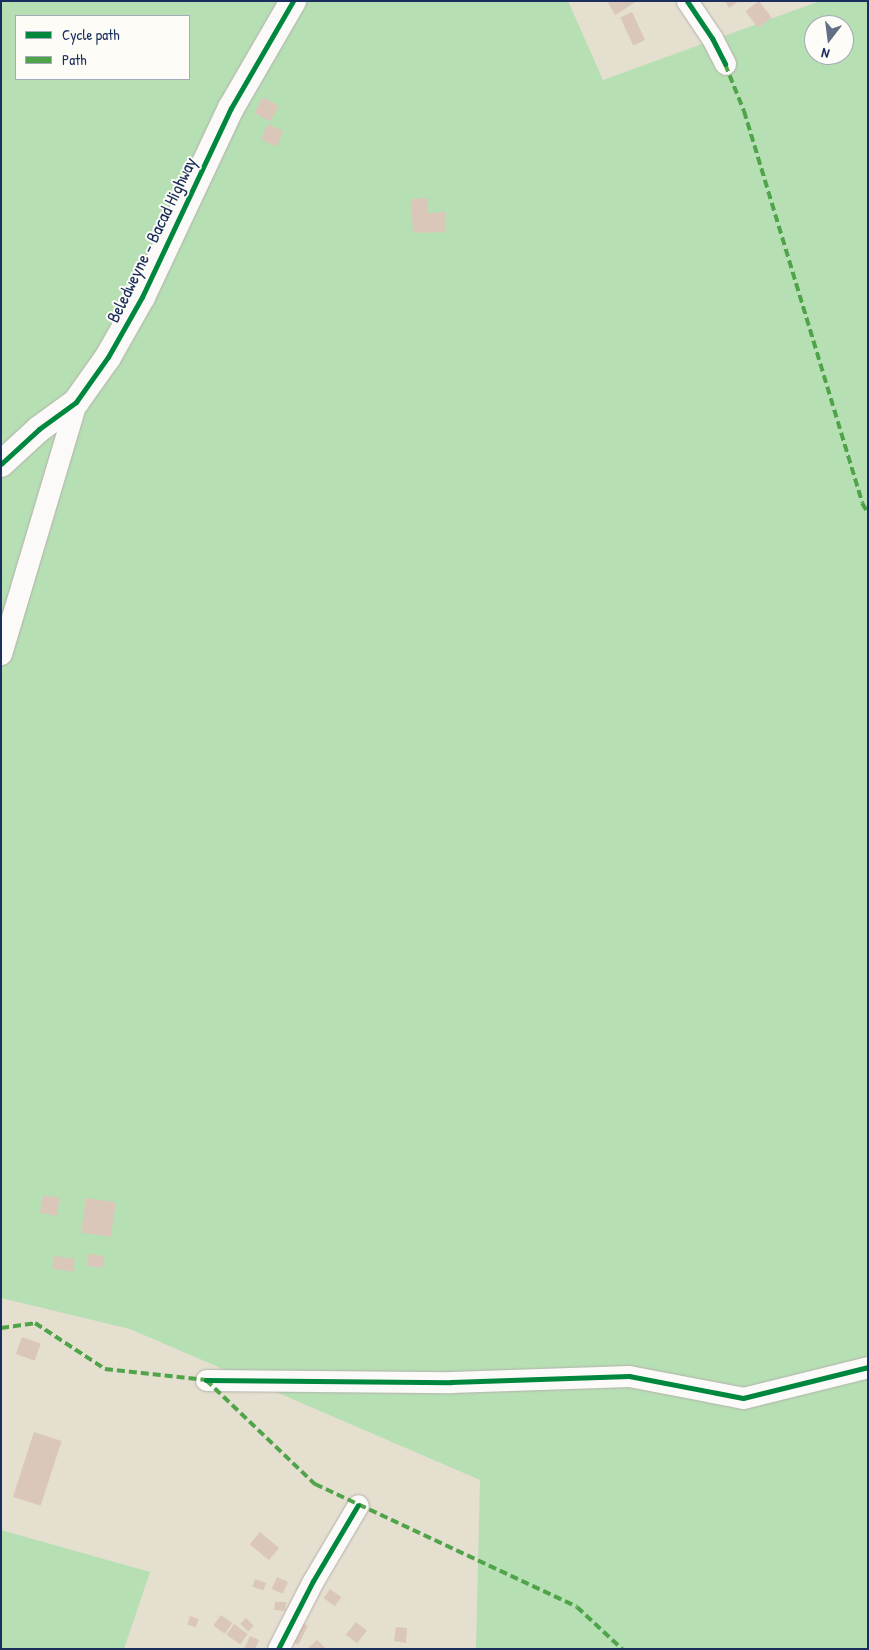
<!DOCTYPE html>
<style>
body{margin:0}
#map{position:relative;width:869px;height:1650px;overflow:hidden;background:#e5dfcf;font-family:"Patrick Hand",sans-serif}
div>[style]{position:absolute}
.green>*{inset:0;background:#b7dfb4}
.building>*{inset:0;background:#dac7ba;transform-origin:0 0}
.roads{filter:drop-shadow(0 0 1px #b2b1ab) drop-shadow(0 0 1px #b2b1ab)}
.minor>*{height:21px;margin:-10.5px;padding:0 10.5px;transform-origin:10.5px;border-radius:10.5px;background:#fbfaf8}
.tertiary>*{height:26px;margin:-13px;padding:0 13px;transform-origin:13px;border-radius:13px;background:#fbfaf8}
.quiet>*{height:4px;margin-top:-2px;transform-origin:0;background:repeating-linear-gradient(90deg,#4fa44a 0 8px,transparent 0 12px)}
.cycleway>*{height:5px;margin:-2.5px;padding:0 2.5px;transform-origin:2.5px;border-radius:2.5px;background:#00873e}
span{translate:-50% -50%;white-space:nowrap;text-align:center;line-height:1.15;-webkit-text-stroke:4px #fdfcf7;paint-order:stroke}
.street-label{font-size:18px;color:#1b2f5e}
.frame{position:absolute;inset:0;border:2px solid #1b2f5e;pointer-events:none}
.legend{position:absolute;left:15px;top:15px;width:175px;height:65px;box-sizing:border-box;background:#fdfcf7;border:1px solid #a3aaba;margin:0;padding:6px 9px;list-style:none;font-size:15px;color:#1b2f5e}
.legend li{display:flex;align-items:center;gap:10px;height:25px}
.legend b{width:25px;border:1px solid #a3aaba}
.north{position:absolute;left:804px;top:15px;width:50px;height:50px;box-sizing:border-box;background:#fdfcf7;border:1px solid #a3aaba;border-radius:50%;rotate:195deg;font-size:14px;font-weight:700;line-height:20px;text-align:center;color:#1b2f5e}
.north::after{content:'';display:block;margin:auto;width:18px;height:22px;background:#626d86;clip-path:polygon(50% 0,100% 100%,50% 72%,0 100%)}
</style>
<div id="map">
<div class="green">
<i style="clip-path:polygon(evenodd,1px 1px,568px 1px,603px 80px,820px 1px,868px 1px,868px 1649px,476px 1649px,480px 1480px,130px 1329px,1px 1298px,1px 1px,16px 16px,189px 16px,189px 79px,16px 79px,16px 16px,1px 1px,814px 25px,844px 25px,844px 55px,814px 55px,814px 25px)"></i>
<i style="clip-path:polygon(1px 1530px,150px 1572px,124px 1649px,1px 1649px)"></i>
</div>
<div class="building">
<i style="clip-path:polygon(607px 1px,637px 1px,615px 15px)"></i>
<i style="clip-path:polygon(725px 1px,739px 1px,729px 8px)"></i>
<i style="left:759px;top:1px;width:21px;height:17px;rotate:53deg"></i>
<i style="left:632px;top:12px;width:31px;height:13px;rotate:65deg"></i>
<i style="left:263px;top:97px;width:18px;height:18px;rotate:29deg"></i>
<i style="left:268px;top:124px;width:17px;height:17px;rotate:24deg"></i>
<i style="clip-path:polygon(428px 198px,428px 213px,446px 212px,446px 232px,413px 233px,411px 199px)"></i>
<i style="left:43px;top:1195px;width:17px;height:18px;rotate:10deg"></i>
<i style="left:86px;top:1198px;width:30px;height:35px;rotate:8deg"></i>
<i style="left:88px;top:1254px;width:16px;height:12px;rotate:7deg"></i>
<i style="left:54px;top:1256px;width:21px;height:13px;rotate:8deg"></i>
<i style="left:22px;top:1337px;width:20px;height:18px;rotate:20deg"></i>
<i style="left:34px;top:1432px;width:29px;height:68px;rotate:18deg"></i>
<i style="left:260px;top:1532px;width:25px;height:16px;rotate:40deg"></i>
<i style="left:277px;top:1577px;width:12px;height:13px;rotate:24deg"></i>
<i style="left:255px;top:1579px;width:12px;height:8px;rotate:20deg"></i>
<i style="left:330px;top:1589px;width:14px;height:11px;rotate:36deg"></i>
<i style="clip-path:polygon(275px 1602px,286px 1602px,285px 1611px,274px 1610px)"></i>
<i style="left:221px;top:1615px;width:14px;height:13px;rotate:36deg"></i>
<i style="left:190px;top:1616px;width:9px;height:9px;rotate:18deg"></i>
<i style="left:246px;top:1618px;width:11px;height:8px;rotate:45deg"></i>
<i style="left:298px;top:1621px;width:11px;height:21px;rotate:27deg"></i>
<i style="left:356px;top:1622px;width:14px;height:16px;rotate:39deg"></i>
<i style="left:234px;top:1624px;width:17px;height:13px;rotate:36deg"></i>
<i style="clip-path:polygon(396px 1627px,407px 1628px,406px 1643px,394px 1641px)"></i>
<i style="clip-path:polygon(250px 1636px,259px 1640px,255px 1649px,244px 1649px)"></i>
<i style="clip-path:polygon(317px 1640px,326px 1649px,307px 1649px)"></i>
</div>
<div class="roads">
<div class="minor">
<i style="left:687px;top:1px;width:45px;rotate:56deg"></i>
<i style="left:712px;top:38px;width:29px;rotate:63deg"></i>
<i style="left:1px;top:654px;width:263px;rotate:-73.4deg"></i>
<i style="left:206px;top:1380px;width:245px;rotate:0.5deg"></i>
<i style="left:451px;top:1382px;width:178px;rotate:-1.9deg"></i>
<i style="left:629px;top:1376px;width:116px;rotate:10.9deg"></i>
<i style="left:743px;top:1398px;width:129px;rotate:-13.9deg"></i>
<i style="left:278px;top:1649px;width:76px;rotate:-62.8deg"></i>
<i style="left:313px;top:1581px;width:88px;rotate:-59.4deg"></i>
</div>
<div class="tertiary">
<i style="left:1px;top:464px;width:52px;rotate:-42.6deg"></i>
<i style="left:39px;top:429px;width:46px;rotate:-36.1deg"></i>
<i style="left:76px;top:402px;width:55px;rotate:-54.6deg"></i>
<i style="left:108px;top:357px;width:69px;rotate:-60.5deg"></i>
<i style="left:142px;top:297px;width:209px;rotate:-64.8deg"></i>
<i style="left:231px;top:108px;width:124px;rotate:-59.9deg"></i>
</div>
</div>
<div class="quiet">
<i style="left:725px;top:64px;width:51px;rotate:68deg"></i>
<i style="left:744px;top:111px;width:409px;rotate:73.2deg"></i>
<i style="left:862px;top:503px;width:12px;rotate:59deg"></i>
<i style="left:1px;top:1328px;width:34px;rotate:-8deg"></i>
<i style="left:35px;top:1323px;width:84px;rotate:33.3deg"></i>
<i style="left:105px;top:1369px;width:102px;rotate:6.2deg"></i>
<i style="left:206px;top:1380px;width:151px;rotate:43.7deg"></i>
<i style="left:315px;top:1484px;width:289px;rotate:25.1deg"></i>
<i style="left:577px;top:1607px;width:62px;rotate:43deg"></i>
</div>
<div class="cycleway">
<i style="left:687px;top:1px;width:45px;rotate:56deg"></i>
<i style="left:712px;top:38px;width:29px;rotate:63deg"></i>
<i style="left:1px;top:464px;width:52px;rotate:-42.6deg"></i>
<i style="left:39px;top:429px;width:46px;rotate:-36.1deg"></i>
<i style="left:76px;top:402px;width:55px;rotate:-54.6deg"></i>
<i style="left:108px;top:357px;width:69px;rotate:-60.5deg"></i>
<i style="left:142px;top:297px;width:209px;rotate:-64.8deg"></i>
<i style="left:231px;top:108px;width:124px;rotate:-59.9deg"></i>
<i style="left:206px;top:1380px;width:245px;rotate:0.5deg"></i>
<i style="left:451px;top:1382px;width:178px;rotate:-1.9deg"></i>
<i style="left:629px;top:1376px;width:116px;rotate:10.9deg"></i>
<i style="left:743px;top:1398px;width:129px;rotate:-13.9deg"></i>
<i style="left:278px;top:1649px;width:76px;rotate:-62.8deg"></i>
<i style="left:313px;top:1581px;width:88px;rotate:-59.4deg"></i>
</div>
<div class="street-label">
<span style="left:152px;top:240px;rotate:-64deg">Beledweyne - Bacad Highway</span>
</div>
<div class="frame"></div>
<ul class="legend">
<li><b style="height:6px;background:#00873e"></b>Cycle path</li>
<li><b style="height:6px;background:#4fa44a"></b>Path</li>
</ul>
<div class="north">N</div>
</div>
